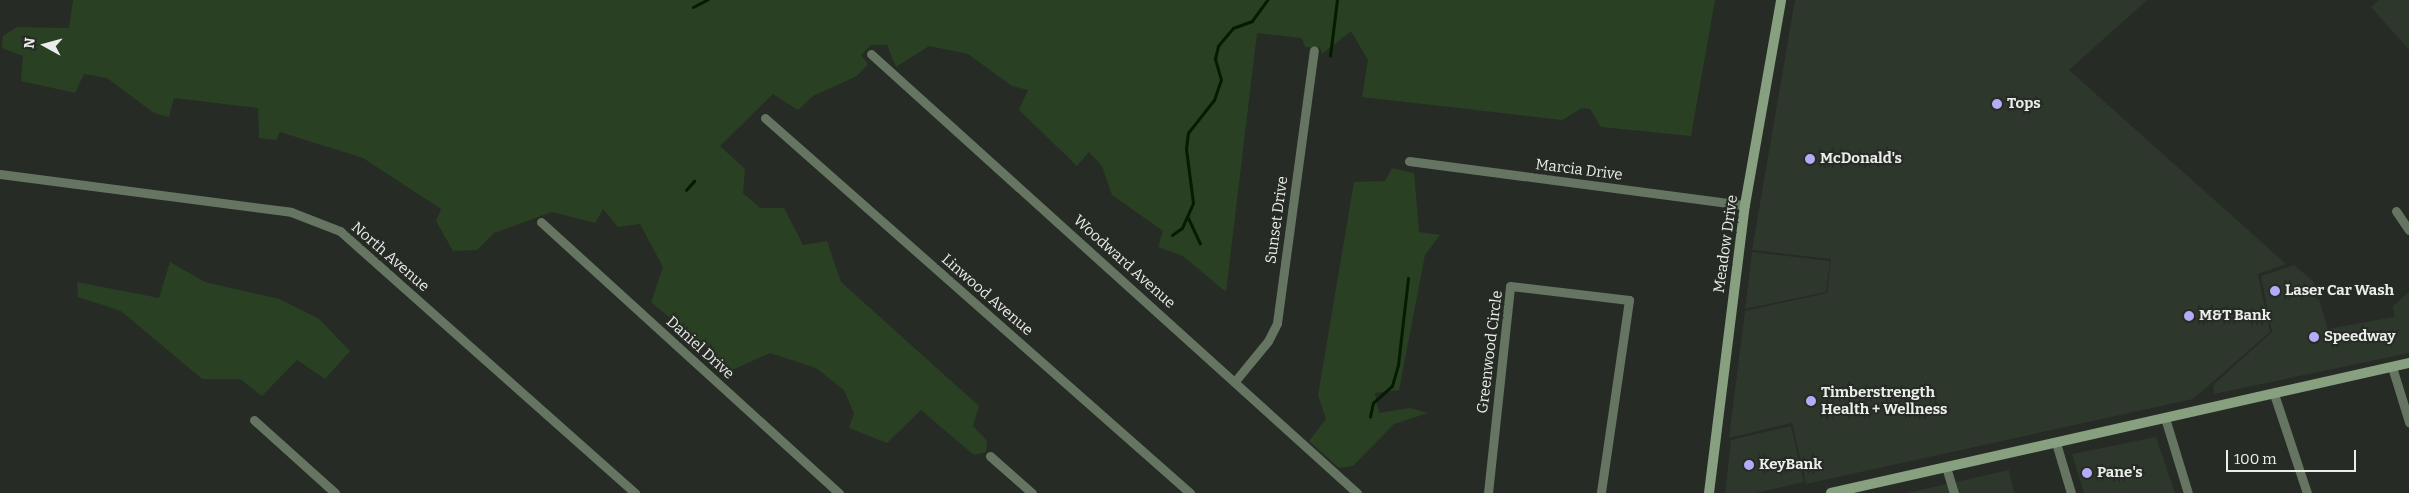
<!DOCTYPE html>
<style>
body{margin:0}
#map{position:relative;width:2409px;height:493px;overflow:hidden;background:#262b25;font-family:Bitter,serif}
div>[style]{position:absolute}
.built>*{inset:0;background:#2e372c}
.green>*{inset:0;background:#294023}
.stream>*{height:2.5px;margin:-1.25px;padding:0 1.25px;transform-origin:1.25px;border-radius:1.25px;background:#041c00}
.street>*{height:9px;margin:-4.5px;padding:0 4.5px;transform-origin:4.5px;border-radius:4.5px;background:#657561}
.secondary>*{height:10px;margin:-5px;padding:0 5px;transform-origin:5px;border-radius:5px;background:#87a07f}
.dots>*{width:14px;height:14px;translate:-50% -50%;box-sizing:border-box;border:2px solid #262b25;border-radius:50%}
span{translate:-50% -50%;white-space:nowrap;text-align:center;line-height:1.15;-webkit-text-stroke:4px #262b25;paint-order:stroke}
.poi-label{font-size:15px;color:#eaede9;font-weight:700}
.left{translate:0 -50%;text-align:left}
.street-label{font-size:15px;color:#eaede9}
.north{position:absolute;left:20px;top:20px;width:50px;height:50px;-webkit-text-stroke:4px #262b25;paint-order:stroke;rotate:277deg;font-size:14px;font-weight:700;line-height:20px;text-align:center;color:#eaede9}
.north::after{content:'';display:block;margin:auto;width:18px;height:22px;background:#eaede9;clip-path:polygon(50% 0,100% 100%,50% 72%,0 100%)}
.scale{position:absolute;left:2226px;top:450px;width:130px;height:22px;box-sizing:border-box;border:2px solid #eaede9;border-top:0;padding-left:6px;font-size:15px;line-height:18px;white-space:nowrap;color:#eaede9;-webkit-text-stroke:4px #262b25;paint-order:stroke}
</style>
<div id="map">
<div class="built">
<i style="clip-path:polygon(1795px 0,2147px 0,2069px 70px,2286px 264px,2258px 274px,2270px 332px,2193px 399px,1806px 484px,1792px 423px,1729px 438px,1745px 311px,1827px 293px,1831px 259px,1752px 250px)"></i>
<i style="clip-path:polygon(2379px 0,2409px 0,2409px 50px,2371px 7px)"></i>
<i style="clip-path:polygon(1752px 252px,1830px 261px,1826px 292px,1745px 309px)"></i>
<i style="clip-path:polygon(2294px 265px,2313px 281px,2328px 329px,2394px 317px,2393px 306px,2409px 292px,2409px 353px,2214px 394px,2213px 385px,2272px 332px,2261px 276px)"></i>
<i style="clip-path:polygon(1791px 426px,1804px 482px,1756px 493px,1725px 493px,1731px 440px)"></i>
<i style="clip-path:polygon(2156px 437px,2175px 493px,2084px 493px,2072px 454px)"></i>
<i style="clip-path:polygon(2009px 470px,2014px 493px,1907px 493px)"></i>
</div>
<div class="green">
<i style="clip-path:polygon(73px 0,1715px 0,1691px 136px,1601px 127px,1590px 109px,1582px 108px,1562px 120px,1362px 97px,1368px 60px,1351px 31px,1322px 54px,1320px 48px,1305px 47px,1302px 38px,1257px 33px,1226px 292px,1183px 256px,1158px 247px,1163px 231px,1112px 195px,1102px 166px,1089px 152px,1077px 166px,1019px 110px,1028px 90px,1012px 86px,968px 54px,929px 46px,896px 67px,887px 45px,871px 45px,861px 55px,868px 64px,857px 76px,813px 96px,798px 110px,773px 94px,720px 146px,745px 169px,743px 193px,760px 208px,784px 208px,803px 245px,827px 241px,841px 282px,979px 406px,973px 426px,987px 441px,986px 452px,974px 455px,921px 410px,887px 443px,849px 428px,854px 413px,844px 390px,816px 368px,770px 353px,732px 370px,651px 302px,663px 267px,640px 224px,618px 227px,603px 209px,595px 223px,552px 212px,494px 233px,477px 250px,453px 251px,436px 221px,441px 209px,363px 158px,280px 132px,276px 140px,259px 138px,258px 108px,174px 98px,169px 117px,154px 113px,107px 78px,84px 74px,75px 93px,21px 81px,23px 56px,2px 48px,3px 36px,17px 27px,69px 28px)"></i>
<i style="clip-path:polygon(1392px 168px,1414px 173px,1419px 232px,1440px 235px,1425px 255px,1399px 390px,1375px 393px,1379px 413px,1410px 408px,1428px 413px,1394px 424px,1353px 466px,1339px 468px,1309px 441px,1326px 419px,1318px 395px,1354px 182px,1385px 181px)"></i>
<i style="clip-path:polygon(170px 262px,205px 282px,279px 299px,319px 319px,350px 351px,325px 379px,297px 360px,262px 396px,240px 379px,202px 379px,121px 311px,78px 297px,77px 282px,159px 298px)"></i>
</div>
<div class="stream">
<i style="left:693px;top:7px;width:16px;rotate:-27deg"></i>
<i style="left:1330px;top:56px;width:56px;rotate:-82.9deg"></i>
<i style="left:686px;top:190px;width:12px;rotate:-48deg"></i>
<i style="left:1188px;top:217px;width:29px;rotate:65deg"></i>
<i style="left:1172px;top:235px;width:12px;rotate:-35deg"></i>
<i style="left:1182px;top:228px;width:27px;rotate:-66deg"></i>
<i style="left:1193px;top:203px;width:54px;rotate:-97.4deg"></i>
<i style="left:1186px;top:149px;width:16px;rotate:-83deg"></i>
<i style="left:1188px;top:133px;width:42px;rotate:-51.8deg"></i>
<i style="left:1214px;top:100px;width:21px;rotate:-71deg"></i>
<i style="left:1221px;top:80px;width:22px;rotate:-106deg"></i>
<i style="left:1215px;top:59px;width:13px;rotate:-77deg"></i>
<i style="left:1218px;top:46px;width:23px;rotate:-50deg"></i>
<i style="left:1233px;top:28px;width:20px;rotate:-20deg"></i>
<i style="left:1252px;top:21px;width:26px;rotate:-54deg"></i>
<i style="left:1370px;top:417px;width:14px;rotate:-78deg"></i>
<i style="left:1373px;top:403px;width:25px;rotate:-42deg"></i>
<i style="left:1392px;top:386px;width:22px;rotate:-74deg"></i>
<i style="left:1398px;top:365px;width:87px;rotate:-83.4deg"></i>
</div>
<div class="street">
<i style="left:871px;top:54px;width:655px;rotate:42.09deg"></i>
<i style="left:765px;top:118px;width:567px;rotate:41.42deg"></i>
<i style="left:1409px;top:161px;width:339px;rotate:7.5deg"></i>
<i style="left:0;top:174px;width:293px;rotate:7.4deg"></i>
<i style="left:291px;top:212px;width:53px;rotate:21.2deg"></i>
<i style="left:340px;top:231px;width:395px;rotate:41.6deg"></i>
<i style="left:2396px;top:211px;width:23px;rotate:56deg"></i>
<i style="left:541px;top:222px;width:403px;rotate:42.3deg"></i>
<i style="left:2392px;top:367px;width:58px;rotate:72.8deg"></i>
<i style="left:1236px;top:380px;width:50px;rotate:-50.6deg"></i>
<i style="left:1268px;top:341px;width:20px;rotate:-63deg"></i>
<i style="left:1277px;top:323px;width:275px;rotate:-82.3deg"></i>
<i style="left:2274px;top:394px;width:104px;rotate:71.6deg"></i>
<i style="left:2165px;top:418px;width:78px;rotate:73deg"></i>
<i style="left:254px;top:420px;width:109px;rotate:42deg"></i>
<i style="left:2056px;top:443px;width:52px;rotate:73.3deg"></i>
<i style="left:990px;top:456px;width:56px;rotate:41.4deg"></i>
<i style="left:1946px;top:467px;width:27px;rotate:73deg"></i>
<i style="left:1488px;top:493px;width:208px;rotate:-83.9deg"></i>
<i style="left:1510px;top:286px;width:120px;rotate:6.7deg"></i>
<i style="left:1629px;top:300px;width:195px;rotate:98.3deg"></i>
</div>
<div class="secondary">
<i style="left:1709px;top:493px;width:290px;rotate:-82.9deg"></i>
<i style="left:1745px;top:205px;width:208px;rotate:-80deg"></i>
<i style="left:1831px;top:493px;width:592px;rotate:-12.68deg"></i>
</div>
<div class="dots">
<i style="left:1997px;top:104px;background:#b5acf8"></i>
<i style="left:1810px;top:159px;background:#b5acf8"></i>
<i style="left:2275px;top:291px;background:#b5acf8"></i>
<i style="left:2189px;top:316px;background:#b5acf8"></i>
<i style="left:2314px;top:337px;background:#b5acf8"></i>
<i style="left:1811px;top:401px;background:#b5acf8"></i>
<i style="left:1749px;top:465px;background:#b5acf8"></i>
<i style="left:2087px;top:473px;background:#b5acf8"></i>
</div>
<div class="poi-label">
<span class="left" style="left:2007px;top:104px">Tops</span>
<span class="left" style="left:1820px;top:159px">McDonald's</span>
<span class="left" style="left:2285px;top:291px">Laser Car Wash</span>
<span class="left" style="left:2199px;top:316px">M&amp;T Bank</span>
<span class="left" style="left:2324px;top:337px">Speedway</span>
<span class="left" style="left:1821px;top:401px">Timberstrength<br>Health + Wellness</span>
<span class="left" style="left:1759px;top:465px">KeyBank</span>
<span class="left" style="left:2097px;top:473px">Pane's</span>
</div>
<div class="street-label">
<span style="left:1579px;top:170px;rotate:7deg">Marcia Drive</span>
<span style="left:1277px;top:220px;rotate:-82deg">Sunset Drive</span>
<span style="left:1726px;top:244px;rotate:-82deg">Meadow Drive</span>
<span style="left:390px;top:257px;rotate:41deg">North Avenue</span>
<span style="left:1124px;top:262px;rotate:42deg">Woodward Avenue</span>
<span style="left:987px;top:295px;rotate:41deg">Linwood Avenue</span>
<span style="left:700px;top:348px;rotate:42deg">Daniel Drive</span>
<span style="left:1490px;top:352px;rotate:-83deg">Greenwood Circle</span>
</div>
<div class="north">N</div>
<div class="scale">100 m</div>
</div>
